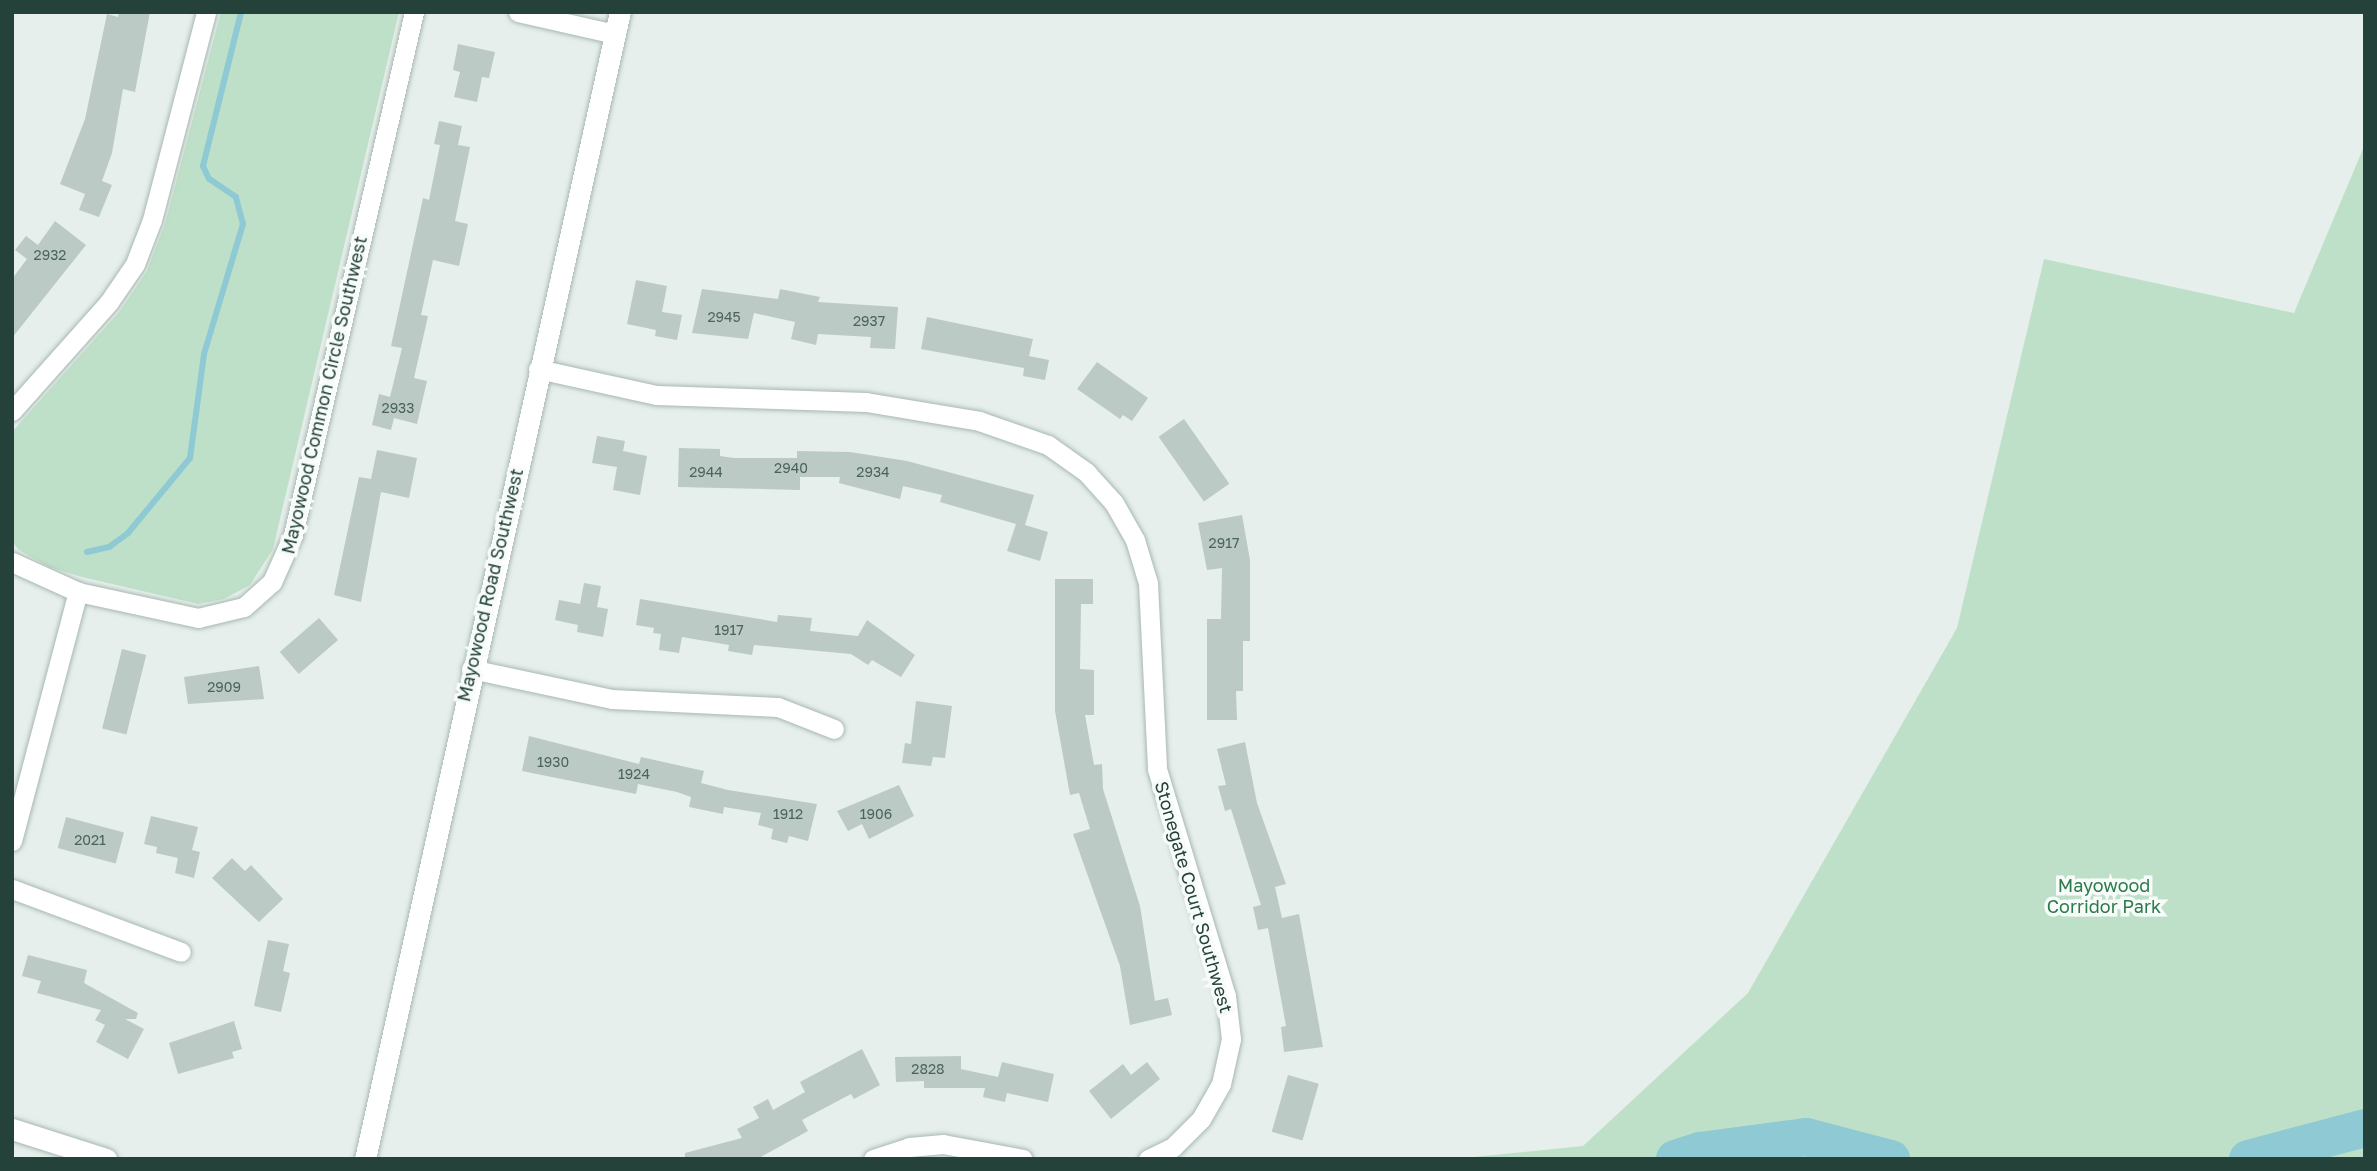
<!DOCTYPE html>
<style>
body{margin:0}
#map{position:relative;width:2377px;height:1171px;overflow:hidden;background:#e6efeb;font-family:"Golos Text",sans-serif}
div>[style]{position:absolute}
.green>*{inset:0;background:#bfe0c8}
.stream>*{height:6px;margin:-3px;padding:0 3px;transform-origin:3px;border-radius:3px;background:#8ec9d4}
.river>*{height:38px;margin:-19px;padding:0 19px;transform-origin:19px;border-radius:19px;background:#8ec9d4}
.building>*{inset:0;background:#bbcac4;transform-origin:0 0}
.roads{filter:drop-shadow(0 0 2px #a8b8b2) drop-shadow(0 0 2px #a8b8b2)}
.street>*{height:19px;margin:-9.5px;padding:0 9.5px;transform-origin:9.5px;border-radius:9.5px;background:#fff}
.secondary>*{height:21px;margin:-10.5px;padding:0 10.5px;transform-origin:10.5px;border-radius:10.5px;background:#fff}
span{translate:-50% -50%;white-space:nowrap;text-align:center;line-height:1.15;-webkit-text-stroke:7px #f7fbf9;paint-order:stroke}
.number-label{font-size:14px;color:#4a645c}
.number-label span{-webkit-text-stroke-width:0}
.street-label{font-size:18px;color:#24423a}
.park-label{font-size:18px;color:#2d7a4b}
.frame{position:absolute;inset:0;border:14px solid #24423a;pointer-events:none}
</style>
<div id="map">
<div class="green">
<i style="clip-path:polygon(221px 12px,399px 12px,273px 549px,250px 585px,224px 599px,198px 604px,82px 577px,49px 567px,19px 550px,12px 542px,12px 432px,120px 311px,147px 271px,165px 224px)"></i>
<i style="clip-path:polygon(2365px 144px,2365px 1159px,1453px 1159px,1583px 1146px,1748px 993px,1957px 628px,2044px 259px,2294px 313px)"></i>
</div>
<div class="stream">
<i style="left:87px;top:552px;width:23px;rotate:-13deg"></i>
<i style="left:109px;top:547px;width:24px;rotate:-36deg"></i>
<i style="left:128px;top:533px;width:97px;rotate:-50.4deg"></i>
<i style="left:190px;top:458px;width:105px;rotate:-82.3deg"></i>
<i style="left:204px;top:354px;width:136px;rotate:-73.3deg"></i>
<i style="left:243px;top:224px;width:28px;rotate:-105deg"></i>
<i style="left:236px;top:197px;width:32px;rotate:-146deg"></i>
<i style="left:209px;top:179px;width:14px;rotate:-115deg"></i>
<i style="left:203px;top:166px;width:159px;rotate:-76.1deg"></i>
</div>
<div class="river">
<i style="left:1675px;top:1159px;width:26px;rotate:-18deg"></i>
<i style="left:1700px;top:1151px;width:107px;rotate:-7.5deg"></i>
<i style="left:1806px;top:1137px;width:88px;rotate:14.5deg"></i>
<i style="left:2248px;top:1159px;width:121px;rotate:-14.8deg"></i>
</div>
<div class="building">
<i style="clip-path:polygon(119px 12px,150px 12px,135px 92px,123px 89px,112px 153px,102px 181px,112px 185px,99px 217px,79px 210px,85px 194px,60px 184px,85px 119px,107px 14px,118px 17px)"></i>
<i style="clip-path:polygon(458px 44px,495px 52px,489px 78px,482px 77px,477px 102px,454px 97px,460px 72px,453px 70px)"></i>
<i style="clip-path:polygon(439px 121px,462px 126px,458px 145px,470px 147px,455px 221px,468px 224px,459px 266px,433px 260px,421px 315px,428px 316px,414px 378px,427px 381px,417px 424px,394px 418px,391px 430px,372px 425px,379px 394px,390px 397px,402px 348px,391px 346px,423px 198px,429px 200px,440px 145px,434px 144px)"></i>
<i style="clip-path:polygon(55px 221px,86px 245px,12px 338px,12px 279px,27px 259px,15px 250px,26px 236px,38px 245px)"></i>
<i style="clip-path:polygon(636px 280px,667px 286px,662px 312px,682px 315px,677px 340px,655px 336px,656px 330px,627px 324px)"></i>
<i style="clip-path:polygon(702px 289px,778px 299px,780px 289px,820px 297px,818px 302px,898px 307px,895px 349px,870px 348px,871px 337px,818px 334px,816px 345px,791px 339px,795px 322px,754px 313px,748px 339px,692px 333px)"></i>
<i style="clip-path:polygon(927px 317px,1033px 339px,1029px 356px,1049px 360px,1045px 380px,1023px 376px,1024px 368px,921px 349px)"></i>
<i style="clip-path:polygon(1097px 362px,1148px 398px,1132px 421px,1123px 415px,1120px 419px,1077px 389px)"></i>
<i style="left:1184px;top:419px;width:79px;height:31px;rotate:55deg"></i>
<i style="clip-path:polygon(597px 436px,625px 441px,623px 451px,647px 456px,640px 495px,613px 490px,617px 467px,592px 463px)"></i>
<i style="clip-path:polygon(679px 448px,720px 449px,720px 456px,734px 458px,797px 458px,797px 451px,850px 452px,907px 461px,1034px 495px,1025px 525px,1048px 532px,1040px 561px,1007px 551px,1016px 524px,940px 502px,942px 495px,903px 486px,900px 499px,839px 483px,840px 477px,800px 477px,800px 490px,678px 487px)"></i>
<i style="clip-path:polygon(377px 450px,417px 458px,409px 498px,381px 492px,361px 602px,334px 595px,359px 477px,371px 479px)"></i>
<i style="clip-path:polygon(1242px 515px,1250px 560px,1250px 641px,1243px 641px,1243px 691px,1236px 691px,1237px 720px,1207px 720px,1207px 619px,1221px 619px,1222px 568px,1207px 570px,1198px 523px)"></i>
<i style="clip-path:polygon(1055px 579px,1093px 579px,1093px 604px,1081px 604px,1080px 669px,1094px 670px,1094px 715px,1085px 715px,1094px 765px,1102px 764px,1103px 789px,1140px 906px,1155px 1001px,1168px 998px,1172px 1015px,1130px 1025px,1120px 966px,1073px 834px,1090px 829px,1079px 793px,1070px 795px,1055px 711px)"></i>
<i style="clip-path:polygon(584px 583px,601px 586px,597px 607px,608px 609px,603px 637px,577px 632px,578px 625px,555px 620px,559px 600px,580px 604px)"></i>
<i style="clip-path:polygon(640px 599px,777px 622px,778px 615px,812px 618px,810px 631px,858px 636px,867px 620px,915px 655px,901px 677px,872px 660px,868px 665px,851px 654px,754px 645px,752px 655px,728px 651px,729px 645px,682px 637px,679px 653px,659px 650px,661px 634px,653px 633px,654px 628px,636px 625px)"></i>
<i style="left:319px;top:618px;width:29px;height:52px;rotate:49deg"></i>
<i style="left:122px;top:649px;width:25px;height:82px;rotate:14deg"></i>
<i style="clip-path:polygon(259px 666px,264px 699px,188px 704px,184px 677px)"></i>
<i style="clip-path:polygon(916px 701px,952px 706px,945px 758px,933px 757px,931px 766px,902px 763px,905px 743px,911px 744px)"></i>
<i style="clip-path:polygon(529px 736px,639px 764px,641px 757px,704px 771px,701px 783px,728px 790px,817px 804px,808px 841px,789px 836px,787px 843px,771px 839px,773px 829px,758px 825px,761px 813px,724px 807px,723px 814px,689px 807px,691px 797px,677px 792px,638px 784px,636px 794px,522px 771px)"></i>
<i style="clip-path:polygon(1245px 742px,1257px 803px,1286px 884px,1275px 887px,1282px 918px,1299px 914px,1323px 1047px,1284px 1052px,1281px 1027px,1286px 1026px,1268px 928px,1258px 930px,1253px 907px,1261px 905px,1231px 809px,1225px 811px,1218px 786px,1226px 785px,1217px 749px)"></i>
<i style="clip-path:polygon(899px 785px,914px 816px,869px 839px,862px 824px,848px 831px,837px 811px)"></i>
<i style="clip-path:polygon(151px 816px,198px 827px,192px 850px,200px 852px,194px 878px,175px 873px,178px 858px,156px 853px,157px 847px,144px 844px)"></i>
<i style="left:66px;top:817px;width:60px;height:32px;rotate:15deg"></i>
<i style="clip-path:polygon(232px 858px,245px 871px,251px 865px,283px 899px,259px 922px,212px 878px)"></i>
<i style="clip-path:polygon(268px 940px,289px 944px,283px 971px,290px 973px,281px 1012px,254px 1006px)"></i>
<i style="clip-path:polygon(28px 955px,87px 970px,84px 983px,138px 1013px,136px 1019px,125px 1019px,144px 1029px,128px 1059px,96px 1042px,105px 1025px,95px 1020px,101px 1010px,37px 993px,41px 981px,22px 976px)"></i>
<i style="clip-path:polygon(234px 1021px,242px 1049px,232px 1052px,234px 1058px,178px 1074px,169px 1043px)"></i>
<i style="clip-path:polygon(862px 1049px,880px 1085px,854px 1099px,851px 1094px,802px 1120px,808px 1131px,757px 1159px,685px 1159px,685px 1153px,742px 1138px,737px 1129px,759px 1118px,753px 1107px,768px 1099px,773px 1110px,805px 1092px,800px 1082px)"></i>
<i style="clip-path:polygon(961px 1056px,961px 1069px,998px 1077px,1002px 1062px,1054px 1074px,1048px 1102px,1007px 1093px,1005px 1102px,983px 1097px,985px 1088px,924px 1088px,924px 1081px,896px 1082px,895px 1057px)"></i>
<i style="clip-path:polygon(1147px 1062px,1160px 1079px,1111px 1119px,1089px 1091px,1123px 1064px,1131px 1075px)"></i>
<i style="left:1288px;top:1075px;width:32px;height:59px;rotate:16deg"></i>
</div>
<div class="roads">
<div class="street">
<i style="left:518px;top:12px;width:99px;rotate:12.8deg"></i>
<i style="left:538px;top:369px;width:121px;rotate:12.4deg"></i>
<i style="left:656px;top:395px;width:210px;rotate:1.9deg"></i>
<i style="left:866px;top:402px;width:115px;rotate:9.5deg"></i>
<i style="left:979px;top:421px;width:73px;rotate:19.2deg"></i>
<i style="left:1048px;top:445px;width:47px;rotate:35.4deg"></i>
<i style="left:1086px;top:472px;width:42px;rotate:47.9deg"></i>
<i style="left:1114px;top:503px;width:43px;rotate:60.4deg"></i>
<i style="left:1135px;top:540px;width:45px;rotate:73.2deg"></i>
<i style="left:1148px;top:583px;width:186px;rotate:87.2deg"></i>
<i style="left:1157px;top:769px;width:237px;rotate:73.1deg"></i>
<i style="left:1226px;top:996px;width:43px;rotate:83.4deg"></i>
<i style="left:1231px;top:1039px;width:46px;rotate:102.5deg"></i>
<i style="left:1221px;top:1084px;width:40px;rotate:119.7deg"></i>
<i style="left:1201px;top:1119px;width:40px;rotate:135deg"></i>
<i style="left:1173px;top:1147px;width:28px;rotate:154deg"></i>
<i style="left:12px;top:411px;width:146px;rotate:-48.3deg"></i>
<i style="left:109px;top:302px;width:46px;rotate:-55.6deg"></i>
<i style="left:135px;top:264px;width:47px;rotate:-68.9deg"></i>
<i style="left:152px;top:220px;width:215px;rotate:-75.4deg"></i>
<i style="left:12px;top:562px;width:72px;rotate:24.4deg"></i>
<i style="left:78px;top:592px;width:123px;rotate:12.2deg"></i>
<i style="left:198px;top:618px;width:47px;rotate:-13.4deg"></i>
<i style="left:244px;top:607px;width:38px;rotate:-42deg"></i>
<i style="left:272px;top:582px;width:51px;rotate:-65.9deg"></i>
<i style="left:293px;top:535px;width:537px;rotate:-76.97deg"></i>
<i style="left:471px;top:669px;width:144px;rotate:12deg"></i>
<i style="left:612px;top:699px;width:166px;rotate:2.8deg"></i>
<i style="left:778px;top:707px;width:60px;rotate:21.4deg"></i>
<i style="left:12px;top:841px;width:258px;rotate:-75.2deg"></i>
<i style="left:12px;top:889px;width:180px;rotate:20.4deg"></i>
<i style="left:873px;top:1159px;width:38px;rotate:-18deg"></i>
<i style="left:909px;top:1147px;width:34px;rotate:-5deg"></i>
<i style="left:943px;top:1144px;width:81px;rotate:10.6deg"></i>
</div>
<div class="secondary">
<i style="left:12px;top:1129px;width:99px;rotate:17.7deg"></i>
<i style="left:365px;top:1159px;width:1175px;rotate:-77.47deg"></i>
</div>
</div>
<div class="number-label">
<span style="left:50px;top:255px">2932</span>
<span style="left:724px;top:317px">2945</span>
<span style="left:869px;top:321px">2937</span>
<span style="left:398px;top:408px">2933</span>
<span style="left:791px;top:468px">2940</span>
<span style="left:706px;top:472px">2944</span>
<span style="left:873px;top:472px">2934</span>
<span style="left:1224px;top:543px">2917</span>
<span style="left:729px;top:630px">1917</span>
<span style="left:224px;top:687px">2909</span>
<span style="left:553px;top:762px">1930</span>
<span style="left:634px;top:774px">1924</span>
<span style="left:788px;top:814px">1912</span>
<span style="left:876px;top:814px">1906</span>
<span style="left:90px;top:840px">2021</span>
<span style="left:928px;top:1069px">2828</span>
</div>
<div class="street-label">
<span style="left:324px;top:395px;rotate:-77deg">Mayowood Common Circle Southwest</span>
<span style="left:490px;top:585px;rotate:-77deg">Mayowood Road Southwest</span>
<span style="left:1194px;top:897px;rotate:74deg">Stonegate Court Southwest</span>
</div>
<div class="park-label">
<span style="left:2104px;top:896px">Mayowood<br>Corridor Park</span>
</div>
<div class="frame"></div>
</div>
